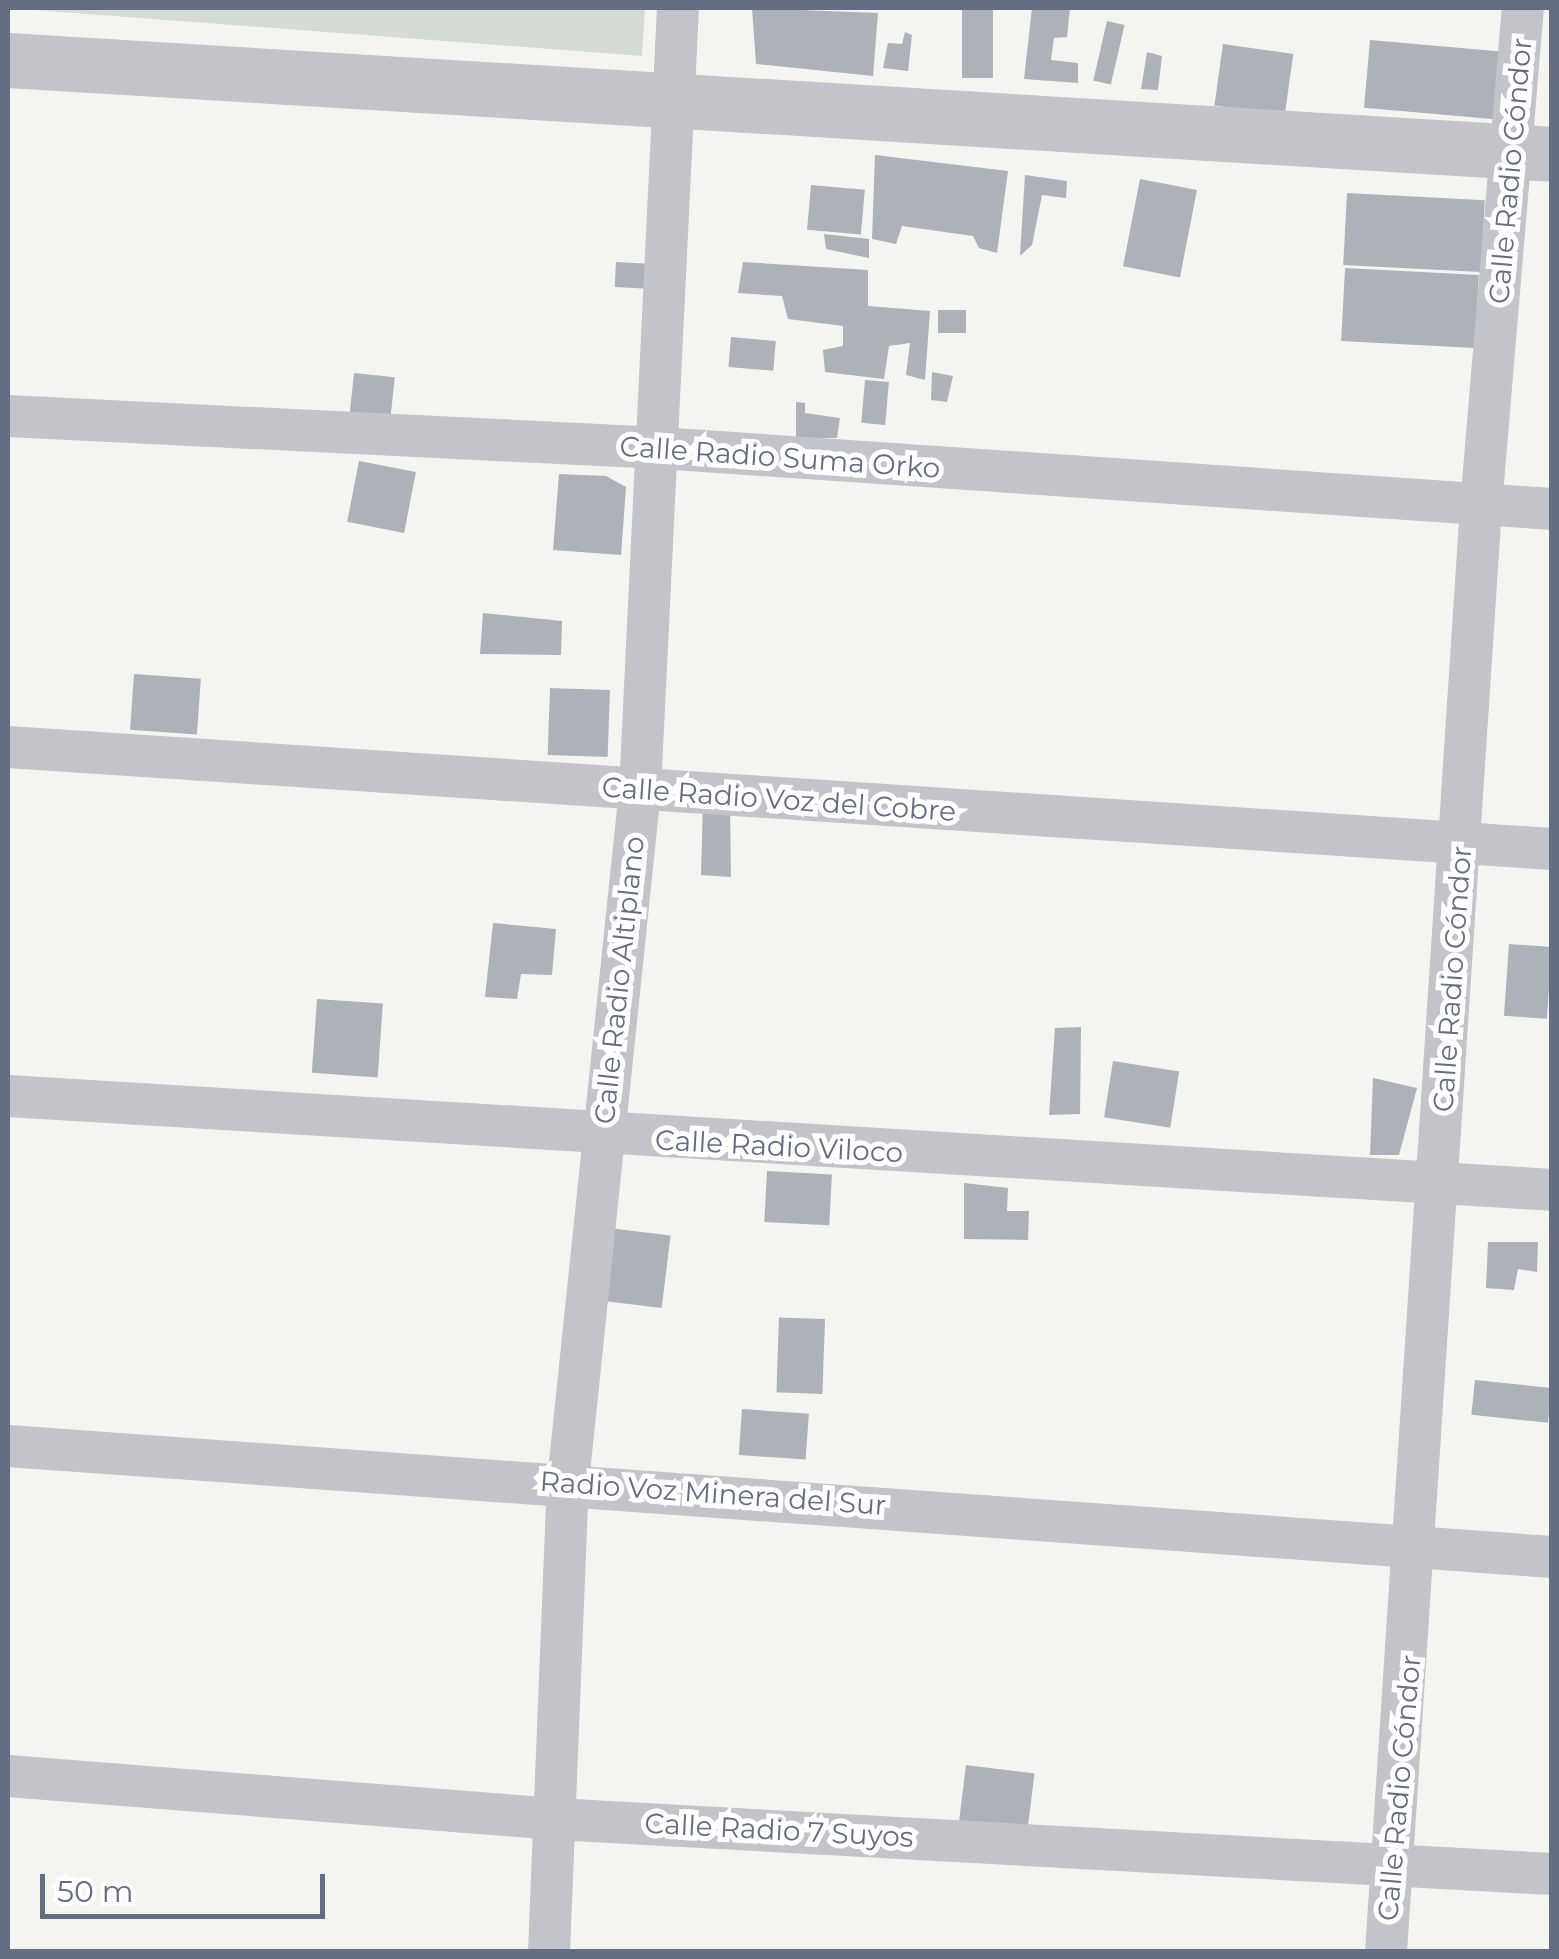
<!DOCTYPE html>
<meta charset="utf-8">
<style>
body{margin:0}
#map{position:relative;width:1559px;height:1959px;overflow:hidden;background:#f4f5f1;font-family:Montserrat,sans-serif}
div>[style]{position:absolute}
.green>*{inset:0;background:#d3dbd2}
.building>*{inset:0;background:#adb1b8;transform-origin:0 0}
.minor>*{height:42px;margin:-21px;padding:0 21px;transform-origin:21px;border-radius:21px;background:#c3c4c9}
.tertiary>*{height:55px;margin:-27.5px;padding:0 27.5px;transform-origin:27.5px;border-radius:27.5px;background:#c3c4c9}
span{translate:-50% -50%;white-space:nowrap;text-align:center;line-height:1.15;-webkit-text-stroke:10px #fff;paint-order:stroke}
.street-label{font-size:28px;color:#656d81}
.frame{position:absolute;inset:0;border:10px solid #656d81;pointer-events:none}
.scale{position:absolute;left:40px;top:1874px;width:285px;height:45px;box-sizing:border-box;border:5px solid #656d81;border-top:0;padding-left:12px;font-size:30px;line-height:35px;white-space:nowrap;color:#656d81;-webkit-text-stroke:8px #fff;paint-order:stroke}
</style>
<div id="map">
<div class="green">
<i style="clip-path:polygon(8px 8px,645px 8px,642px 56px)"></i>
</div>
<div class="building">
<i style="clip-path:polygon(752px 8px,878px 13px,873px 76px,756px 64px)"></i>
<i style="left:962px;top:8px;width:31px;height:70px"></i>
<i style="clip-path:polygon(1032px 8px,1070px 8px,1067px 37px,1054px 38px,1051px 60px,1078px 63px,1078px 83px,1024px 79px)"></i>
<i style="left:1107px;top:21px;width:18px;height:61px;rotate:13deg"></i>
<i style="clip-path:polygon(905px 32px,912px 35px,908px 71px,883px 68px,888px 43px,902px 44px)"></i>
<i style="left:1370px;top:40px;width:131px;height:68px;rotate:5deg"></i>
<i style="left:1223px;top:44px;width:71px;height:62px;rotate:8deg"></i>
<i style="clip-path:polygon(1147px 52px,1162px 56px,1158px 90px,1141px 89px)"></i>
<i style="clip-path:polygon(875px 155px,1008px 171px,997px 253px,979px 248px,973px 236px,902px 226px,896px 244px,872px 239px)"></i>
<i style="clip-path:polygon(1025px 175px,1067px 181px,1066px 198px,1042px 195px,1032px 245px,1020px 256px)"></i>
<i style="left:1140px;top:179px;width:58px;height:89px;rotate:11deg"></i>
<i style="left:811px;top:185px;width:54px;height:45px;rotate:5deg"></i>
<i style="left:1347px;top:193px;width:138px;height:72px;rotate:3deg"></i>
<i style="clip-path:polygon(824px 234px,869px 239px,869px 258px,826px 249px)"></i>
<i style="left:616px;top:262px;width:33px;height:25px;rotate:3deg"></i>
<i style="clip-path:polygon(743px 262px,868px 270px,868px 306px,930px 311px,925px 380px,906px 375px,910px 343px,889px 346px,884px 379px,825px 372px,823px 350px,843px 346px,843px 326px,788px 319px,782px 296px,738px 293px)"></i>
<i style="left:1345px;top:268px;width:134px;height:73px;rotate:3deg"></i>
<i style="left:938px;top:310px;width:28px;height:23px"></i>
<i style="left:731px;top:337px;width:45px;height:30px;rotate:5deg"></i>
<i style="clip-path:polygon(932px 372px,953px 376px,947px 402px,931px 400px)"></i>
<i style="left:354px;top:373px;width:41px;height:48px;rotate:6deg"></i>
<i style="left:865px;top:380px;width:24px;height:43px;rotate:5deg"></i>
<i style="clip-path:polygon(796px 402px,805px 403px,805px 413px,840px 418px,837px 438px,796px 438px)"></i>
<i style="left:359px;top:461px;width:58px;height:62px;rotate:11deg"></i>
<i style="clip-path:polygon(559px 474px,606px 476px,626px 487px,621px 555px,553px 550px)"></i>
<i style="clip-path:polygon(483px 613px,562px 621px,561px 655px,480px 654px)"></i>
<i style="left:134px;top:674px;width:67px;height:56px;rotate:4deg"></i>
<i style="left:550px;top:688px;width:60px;height:67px;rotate:2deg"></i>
<i style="clip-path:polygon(703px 800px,730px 804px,731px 877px,701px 875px)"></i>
<i style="clip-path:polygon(493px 923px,556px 929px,552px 975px,521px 974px,517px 999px,485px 997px)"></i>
<i style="left:1509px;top:944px;width:43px;height:72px;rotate:4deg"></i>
<i style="left:317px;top:999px;width:66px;height:74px;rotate:4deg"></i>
<i style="clip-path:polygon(1081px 1027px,1080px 1114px,1049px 1115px,1055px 1028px)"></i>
<i style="left:1113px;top:1061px;width:67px;height:57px;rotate:9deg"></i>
<i style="clip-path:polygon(1373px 1078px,1417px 1088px,1399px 1155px,1370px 1155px)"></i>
<i style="left:767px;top:1171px;width:65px;height:51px;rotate:3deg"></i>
<i style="clip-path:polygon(964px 1183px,1008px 1188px,1007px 1211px,1029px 1211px,1028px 1240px,964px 1239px)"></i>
<i style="left:609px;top:1228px;width:62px;height:73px;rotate:7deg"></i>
<i style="clip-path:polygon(1488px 1242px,1538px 1242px,1537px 1272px,1518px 1269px,1514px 1290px,1486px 1288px)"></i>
<i style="left:825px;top:1319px;width:75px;height:46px;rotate:92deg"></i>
<i style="left:1475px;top:1380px;width:77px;height:35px;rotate:6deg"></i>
<i style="left:742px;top:1409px;width:67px;height:46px;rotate:4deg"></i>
<i style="left:966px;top:1765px;width:69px;height:56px;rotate:7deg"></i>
</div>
<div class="minor">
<i style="left:8px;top:416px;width:653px;rotate:2.81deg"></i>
<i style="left:660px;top:448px;width:894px;rotate:3.91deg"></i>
<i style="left:8px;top:747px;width:1547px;rotate:3.78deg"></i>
<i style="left:8px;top:1096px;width:1547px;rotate:3.48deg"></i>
<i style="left:8px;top:1446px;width:1548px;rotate:4.11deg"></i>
<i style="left:8px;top:1776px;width:549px;rotate:4.49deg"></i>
<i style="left:555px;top:1819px;width:999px;rotate:3.16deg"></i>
<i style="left:549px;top:1952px;width:470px;rotate:-87.7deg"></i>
<i style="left:568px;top:1482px;width:696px;rotate:-84.06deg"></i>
<i style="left:640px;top:790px;width:783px;rotate:-87.22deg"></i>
<i style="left:1386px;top:1952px;width:1449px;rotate:-86.24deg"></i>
<i style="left:1481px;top:506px;width:500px;rotate:-85.2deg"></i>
</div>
<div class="tertiary">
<i style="left:8px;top:60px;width:1547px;rotate:3.48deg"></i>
</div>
<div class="street-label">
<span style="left:1510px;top:171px;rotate:-85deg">Calle Radio Cóndor</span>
<span style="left:780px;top:457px;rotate:4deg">Calle Radio Suma Orko</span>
<span style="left:779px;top:799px;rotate:4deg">Calle Radio Voz del Cobre</span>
<span style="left:1452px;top:979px;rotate:-86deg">Calle Radio Cóndor</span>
<span style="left:619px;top:980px;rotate:-84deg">Calle Radio Altiplano</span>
<span style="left:779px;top:1146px;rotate:3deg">Calle Radio Viloco</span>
<span style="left:713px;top:1493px;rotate:4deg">Radio Voz Minera del Sur</span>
<span style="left:1399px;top:1788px;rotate:-85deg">Calle Radio Cóndor</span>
<span style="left:779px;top:1830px;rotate:3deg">Calle Radio 7 Suyos</span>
</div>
<div class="frame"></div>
<div class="scale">50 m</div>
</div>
